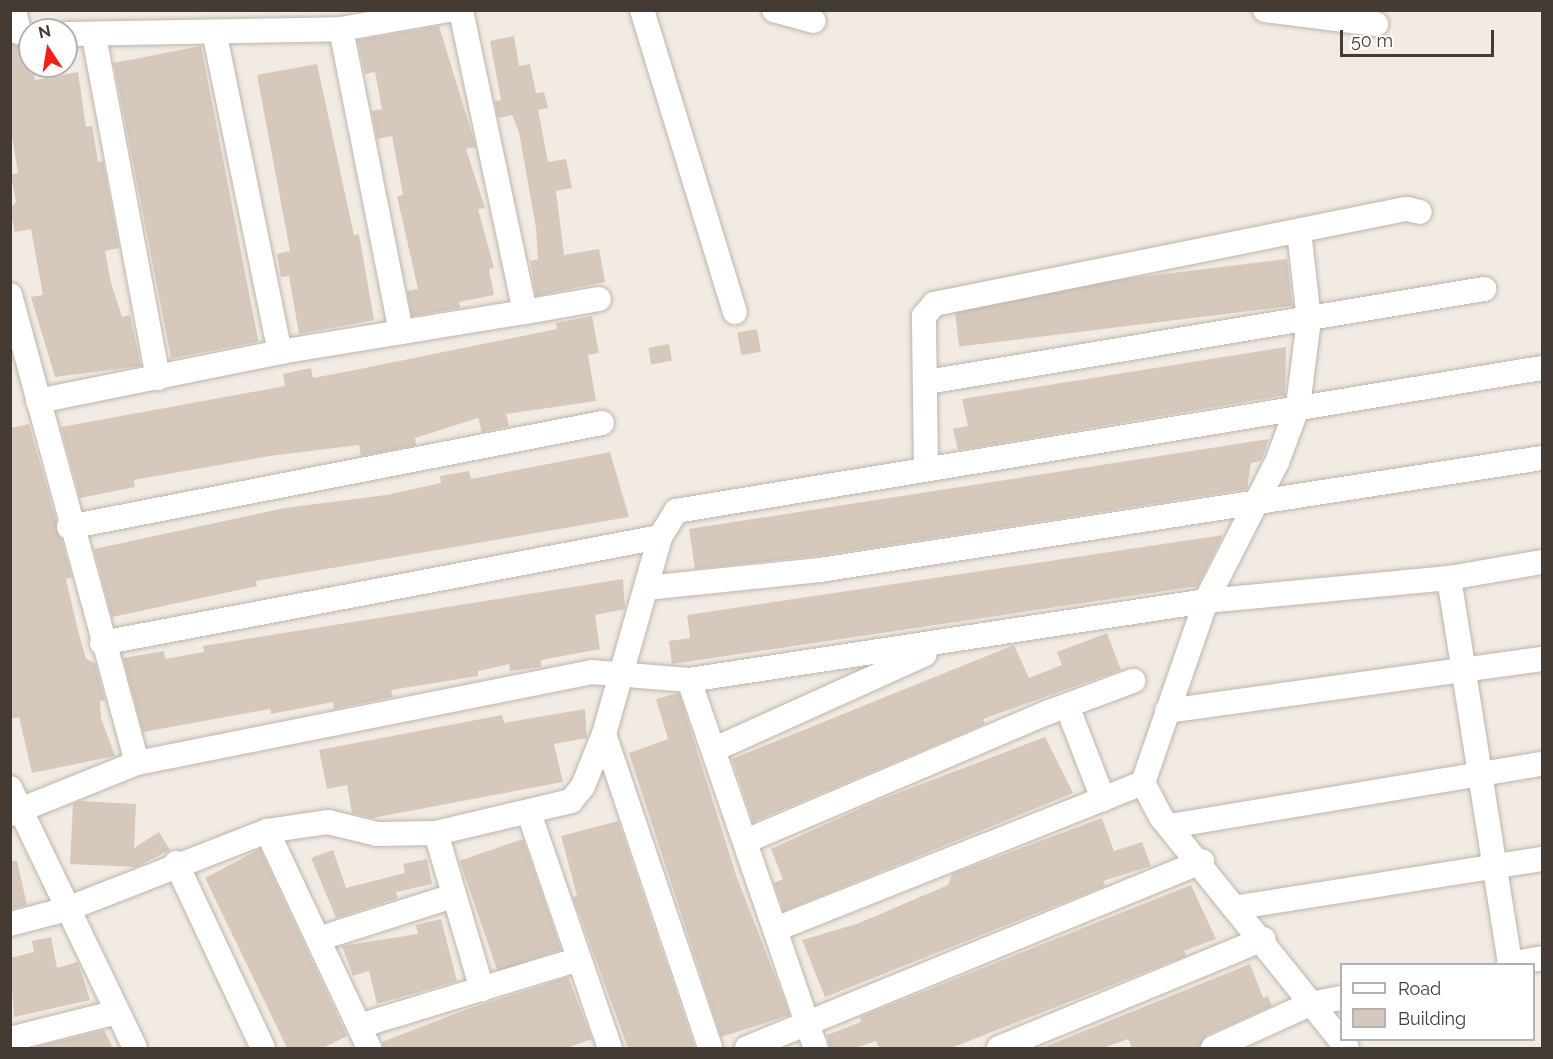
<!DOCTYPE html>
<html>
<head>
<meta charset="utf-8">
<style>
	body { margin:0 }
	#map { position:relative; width:1553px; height:1059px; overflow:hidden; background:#f1ebe3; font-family:Raleway,sans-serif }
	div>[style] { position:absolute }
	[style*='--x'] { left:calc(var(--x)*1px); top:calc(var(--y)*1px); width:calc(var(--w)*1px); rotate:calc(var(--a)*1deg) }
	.building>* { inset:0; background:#d6c9bc; transform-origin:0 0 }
	.roads { filter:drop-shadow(0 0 2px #bfb5a9) drop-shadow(0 0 2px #bfb5a9) }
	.minor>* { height:24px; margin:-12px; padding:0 12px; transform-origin:12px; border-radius:12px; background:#fff }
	span { translate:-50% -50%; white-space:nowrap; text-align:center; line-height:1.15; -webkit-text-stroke:4.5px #fff; paint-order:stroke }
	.frame { position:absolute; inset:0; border:12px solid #433b34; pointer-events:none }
	.legend { position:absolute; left:1340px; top:963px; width:195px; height:78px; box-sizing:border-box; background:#fff; border:2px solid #b4b1ae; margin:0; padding:8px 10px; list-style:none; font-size:18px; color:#433b34 }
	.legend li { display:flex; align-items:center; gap:12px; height:30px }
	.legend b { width:30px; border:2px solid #b4b1ae }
	.north { position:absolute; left:18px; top:18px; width:60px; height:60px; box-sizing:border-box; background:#fff; border:2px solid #b4b1ae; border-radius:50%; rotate:348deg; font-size:16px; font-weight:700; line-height:24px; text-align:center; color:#433b34 }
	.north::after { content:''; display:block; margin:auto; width:21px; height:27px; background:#f61d16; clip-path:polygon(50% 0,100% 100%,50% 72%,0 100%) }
	.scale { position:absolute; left:1340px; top:30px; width:154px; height:27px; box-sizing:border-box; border:3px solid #433b34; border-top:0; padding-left:8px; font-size:18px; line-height:21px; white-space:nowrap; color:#433b34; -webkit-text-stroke:4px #fff; paint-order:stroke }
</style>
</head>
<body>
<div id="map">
	<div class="building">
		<i style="clip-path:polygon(439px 26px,476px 147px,466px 149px,485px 208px,478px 209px,494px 268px,489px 269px,494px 295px,459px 302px,460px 308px,412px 316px,407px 291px,418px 289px,397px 196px,403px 195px,392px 136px,377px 139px,372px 111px,382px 109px,375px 72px,365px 74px,358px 40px)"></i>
		<i style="clip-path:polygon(514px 36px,519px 66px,530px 64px,536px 93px,544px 92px,548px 108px,538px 110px,548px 162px,566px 159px,572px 188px,556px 191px,564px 255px,599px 249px,605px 282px,536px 296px,530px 261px,538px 259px,536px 228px,519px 132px,512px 115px,498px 118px,495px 101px,501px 100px,490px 41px)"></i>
		<i style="clip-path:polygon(10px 43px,28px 43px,35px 80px,78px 72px,86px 127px,92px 126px,98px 162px,103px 161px,119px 248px,105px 251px,111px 283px,122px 317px,130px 315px,141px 366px,55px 377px,31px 297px,43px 295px,31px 229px,15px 232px,10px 210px,16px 202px,11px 175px,18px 173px,10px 124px)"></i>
		<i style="left:201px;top:46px;width:301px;height:89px;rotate:79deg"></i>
		<i style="clip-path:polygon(317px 64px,354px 235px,359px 234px,374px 320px,299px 334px,289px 276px,281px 277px,277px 254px,290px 251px,257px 75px)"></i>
		<i style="left:1287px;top:259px;width:47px;height:336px;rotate:83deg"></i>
		<i style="clip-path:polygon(592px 316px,599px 353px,588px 355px,596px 401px,506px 414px,509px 426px,482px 432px,478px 418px,415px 438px,416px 445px,361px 456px,359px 445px,270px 456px,134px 480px,135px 487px,80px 498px,61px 427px,285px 386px,283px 374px,311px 368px,313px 378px,345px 372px,557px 329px,556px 323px)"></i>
		<i style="left:757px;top:329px;width:23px;height:20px;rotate:80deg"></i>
		<i style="left:669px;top:344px;width:17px;height:21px;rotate:80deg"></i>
		<i style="clip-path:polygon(1286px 347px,1285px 395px,958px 450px,953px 429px,968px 426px,962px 399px)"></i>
		<i style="clip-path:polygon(29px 424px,72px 577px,66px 579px,78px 631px,86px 659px,95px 663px,105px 700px,100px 701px,101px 718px,115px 756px,32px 773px,19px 717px,10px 719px,10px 428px)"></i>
		<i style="clip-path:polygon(1269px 439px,1261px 461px,1251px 463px,1247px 489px,823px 555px,695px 569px,689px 529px)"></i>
		<i style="clip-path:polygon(610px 452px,629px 517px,256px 581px,257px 586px,112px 617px,94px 549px,285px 508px,386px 495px,441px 483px,440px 476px,469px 471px,471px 479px)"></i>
		<i style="clip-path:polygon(1223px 535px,1198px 586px,672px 664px,669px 641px,690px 638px,687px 615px)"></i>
		<i style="clip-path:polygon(623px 579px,625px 609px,595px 615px,600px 649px,541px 660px,541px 667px,510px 671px,509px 664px,478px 671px,478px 676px,391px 690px,393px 697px,334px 709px,333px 702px,271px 714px,270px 709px,143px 732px,123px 658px,164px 651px,165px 659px,204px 652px,203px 646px)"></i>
		<i style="clip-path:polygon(1107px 633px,1121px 670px,983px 719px,985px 724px,753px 822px,732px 759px,1014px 645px,1029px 678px,1062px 665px,1057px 652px)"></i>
		<i style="clip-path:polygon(679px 693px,736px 875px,790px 1015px,721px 1037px,629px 753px,668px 739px,656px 699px)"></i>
		<i style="clip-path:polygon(585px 709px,587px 738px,554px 744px,563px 782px,372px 818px,352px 813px,347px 785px,327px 789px,319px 750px,502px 715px,504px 723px)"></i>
		<i style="clip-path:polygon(1045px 737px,1073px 793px,784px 911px,774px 883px,783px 879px,771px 849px,877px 801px)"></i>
		<i style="clip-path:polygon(80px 801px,136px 804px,134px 848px,159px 832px,170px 850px,136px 867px,70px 864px,73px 804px)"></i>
		<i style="clip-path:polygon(1102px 818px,1114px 851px,1142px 842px,1151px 866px,1103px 881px,1105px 886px,825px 997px,802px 940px,857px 924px,948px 885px,952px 874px)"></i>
		<i style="clip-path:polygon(618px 821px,695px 1048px,628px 1048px,573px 897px,577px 896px,561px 836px)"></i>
		<i style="left:523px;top:839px;width:117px;height:67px;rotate:71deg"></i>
		<i style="clip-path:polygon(260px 849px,347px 1036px,323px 1048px,287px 1048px,205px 878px)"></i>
		<i style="clip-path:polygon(333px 850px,346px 888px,405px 873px,403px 864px,427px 859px,432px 884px,396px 892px,398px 898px,336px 918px,311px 858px)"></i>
		<i style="clip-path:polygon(10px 861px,17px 861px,27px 905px,10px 909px)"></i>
		<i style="clip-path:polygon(1191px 885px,1216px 939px,1184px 951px,1186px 956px,951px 1048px,879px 1048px,876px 1041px,856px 1048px,830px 1048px,827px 1035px,861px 1022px,860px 1017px)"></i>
		<i style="clip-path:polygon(441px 919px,457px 981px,377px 1004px,369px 971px,353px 976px,342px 946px,418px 934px,416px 925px)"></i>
		<i style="clip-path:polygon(51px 937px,57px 968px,78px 962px,90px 1000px,14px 1017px,10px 958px,34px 952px,32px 941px)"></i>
		<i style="clip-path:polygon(1250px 964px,1263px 998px,1268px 996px,1272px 1006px,1207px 1035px,1199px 1048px,1132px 1048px,1128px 1039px,1103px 1048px,1042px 1048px)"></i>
		<i style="clip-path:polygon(568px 977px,592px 1039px,567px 1048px,383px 1048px,382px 1042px,465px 1010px)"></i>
		<i style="clip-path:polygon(104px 1030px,113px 1048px,31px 1048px)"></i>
	</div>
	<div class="roads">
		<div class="minor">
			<i style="--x:14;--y:10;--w:23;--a:77"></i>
			<i style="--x:642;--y:10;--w:316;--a:72.9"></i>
			<i style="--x:774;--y:10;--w:41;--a:15.4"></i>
			<i style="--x:1265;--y:10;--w:112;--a:7.2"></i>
			<i style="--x:341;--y:29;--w:309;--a:78.8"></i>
			<i style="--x:66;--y:34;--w:275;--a:-1"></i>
			<i style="--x:341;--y:29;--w:109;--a:-10.1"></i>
			<i style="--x:94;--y:36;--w:348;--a:79.4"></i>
			<i style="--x:215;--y:36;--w:323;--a:78.4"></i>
			<i style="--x:1299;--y:231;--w:90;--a:83.6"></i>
			<i style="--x:1309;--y:320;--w:87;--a:97.3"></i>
			<i style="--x:1298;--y:406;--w:60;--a:110.6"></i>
			<i style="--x:1277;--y:462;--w:156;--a:117.1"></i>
			<i style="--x:1206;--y:601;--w:193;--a:109.1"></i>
			<i style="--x:1143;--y:783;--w:40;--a:62"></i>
			<i style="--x:1162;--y:818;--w:295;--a:51.2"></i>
			<i style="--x:10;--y:295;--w:485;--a:74.8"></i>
			<i style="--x:525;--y:312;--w:75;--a:-10"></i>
			<i style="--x:927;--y:382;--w:565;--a:-9.48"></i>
			<i style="--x:38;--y:401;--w:247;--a:-11.4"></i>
			<i style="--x:280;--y:352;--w:248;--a:-9.3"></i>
			<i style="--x:525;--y:312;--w:309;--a:-102"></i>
			<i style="--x:926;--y:468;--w:152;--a:-90.8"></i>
			<i style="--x:924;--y:316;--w:16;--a:-50"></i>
			<i style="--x:934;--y:304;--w:482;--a:-11.4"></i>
			<i style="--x:1407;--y:209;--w:13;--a:13"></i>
			<i style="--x:69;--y:527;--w:543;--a:-11.04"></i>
			<i style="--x:1449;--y:578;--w:391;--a:81"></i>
			<i style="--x:646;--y:588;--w:175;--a:-5.9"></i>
			<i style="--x:820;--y:570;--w:731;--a:-8.82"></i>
			<i style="--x:102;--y:643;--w:568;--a:-10.76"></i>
			<i style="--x:689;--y:680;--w:389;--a:71"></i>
			<i style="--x:1067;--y:706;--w:100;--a:68.8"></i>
			<i style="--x:1167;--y:711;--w:379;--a:-7.9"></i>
			<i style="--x:604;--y:734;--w:331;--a:71.3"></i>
			<i style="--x:715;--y:749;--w:230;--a:-24.3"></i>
			<i style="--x:10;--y:788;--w:288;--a:64.3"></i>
			<i style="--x:529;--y:813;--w:249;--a:71"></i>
			<i style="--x:10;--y:814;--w:137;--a:-21.9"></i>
			<i style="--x:137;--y:763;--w:463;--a:-11.3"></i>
			<i style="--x:591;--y:672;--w:98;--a:4.7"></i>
			<i style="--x:689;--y:680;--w:523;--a:-8.69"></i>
			<i style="--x:1206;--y:601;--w:244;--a:-5.4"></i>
			<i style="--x:1449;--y:578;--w:94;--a:-9.8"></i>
			<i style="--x:1170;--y:826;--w:377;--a:-9.5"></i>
			<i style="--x:267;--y:831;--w:240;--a:64.8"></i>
			<i style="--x:436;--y:833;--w:163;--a:73.6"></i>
			<i style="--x:746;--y:841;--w:329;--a:-23.1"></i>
			<i style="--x:1049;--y:712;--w:90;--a:-20.3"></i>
			<i style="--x:176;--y:863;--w:204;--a:64.8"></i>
			<i style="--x:1239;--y:907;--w:307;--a:-9"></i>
			<i style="--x:10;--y:924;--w:59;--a:-14.7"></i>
			<i style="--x:67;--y:909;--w:215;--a:-21.3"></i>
			<i style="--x:267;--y:831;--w:62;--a:-8.4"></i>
			<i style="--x:328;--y:822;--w:50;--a:13.8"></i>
			<i style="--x:377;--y:834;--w:59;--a:-1"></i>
			<i style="--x:436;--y:833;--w:139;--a:-13.3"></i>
			<i style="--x:571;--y:801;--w:19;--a:-51"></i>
			<i style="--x:583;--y:786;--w:56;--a:-68"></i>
			<i style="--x:604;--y:734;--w:205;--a:-74.1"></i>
			<i style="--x:660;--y:537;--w:31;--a:-58"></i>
			<i style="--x:676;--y:511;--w:878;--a:-9.38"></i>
			<i style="--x:776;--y:929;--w:395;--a:-21.7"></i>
			<i style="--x:318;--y:939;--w:142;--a:-17.7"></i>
			<i style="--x:1509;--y:964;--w:34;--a:-10"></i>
			<i style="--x:359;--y:1026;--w:230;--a:-16.9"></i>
			<i style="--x:10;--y:1039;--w:110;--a:-14.2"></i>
			<i style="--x:747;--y:1048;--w:492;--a:-22.3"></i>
			<i style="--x:999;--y:1048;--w:286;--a:-22.4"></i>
			<i style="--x:1213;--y:1048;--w:107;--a:-24.4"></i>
			<i style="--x:1310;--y:1004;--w:33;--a:-11"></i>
		</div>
	</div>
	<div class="frame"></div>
	<ul class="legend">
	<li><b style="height:8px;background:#fff"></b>Road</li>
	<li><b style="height:16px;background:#d6c9bc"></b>Building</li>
	</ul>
	<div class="north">N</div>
	<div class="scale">50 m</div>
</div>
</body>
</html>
